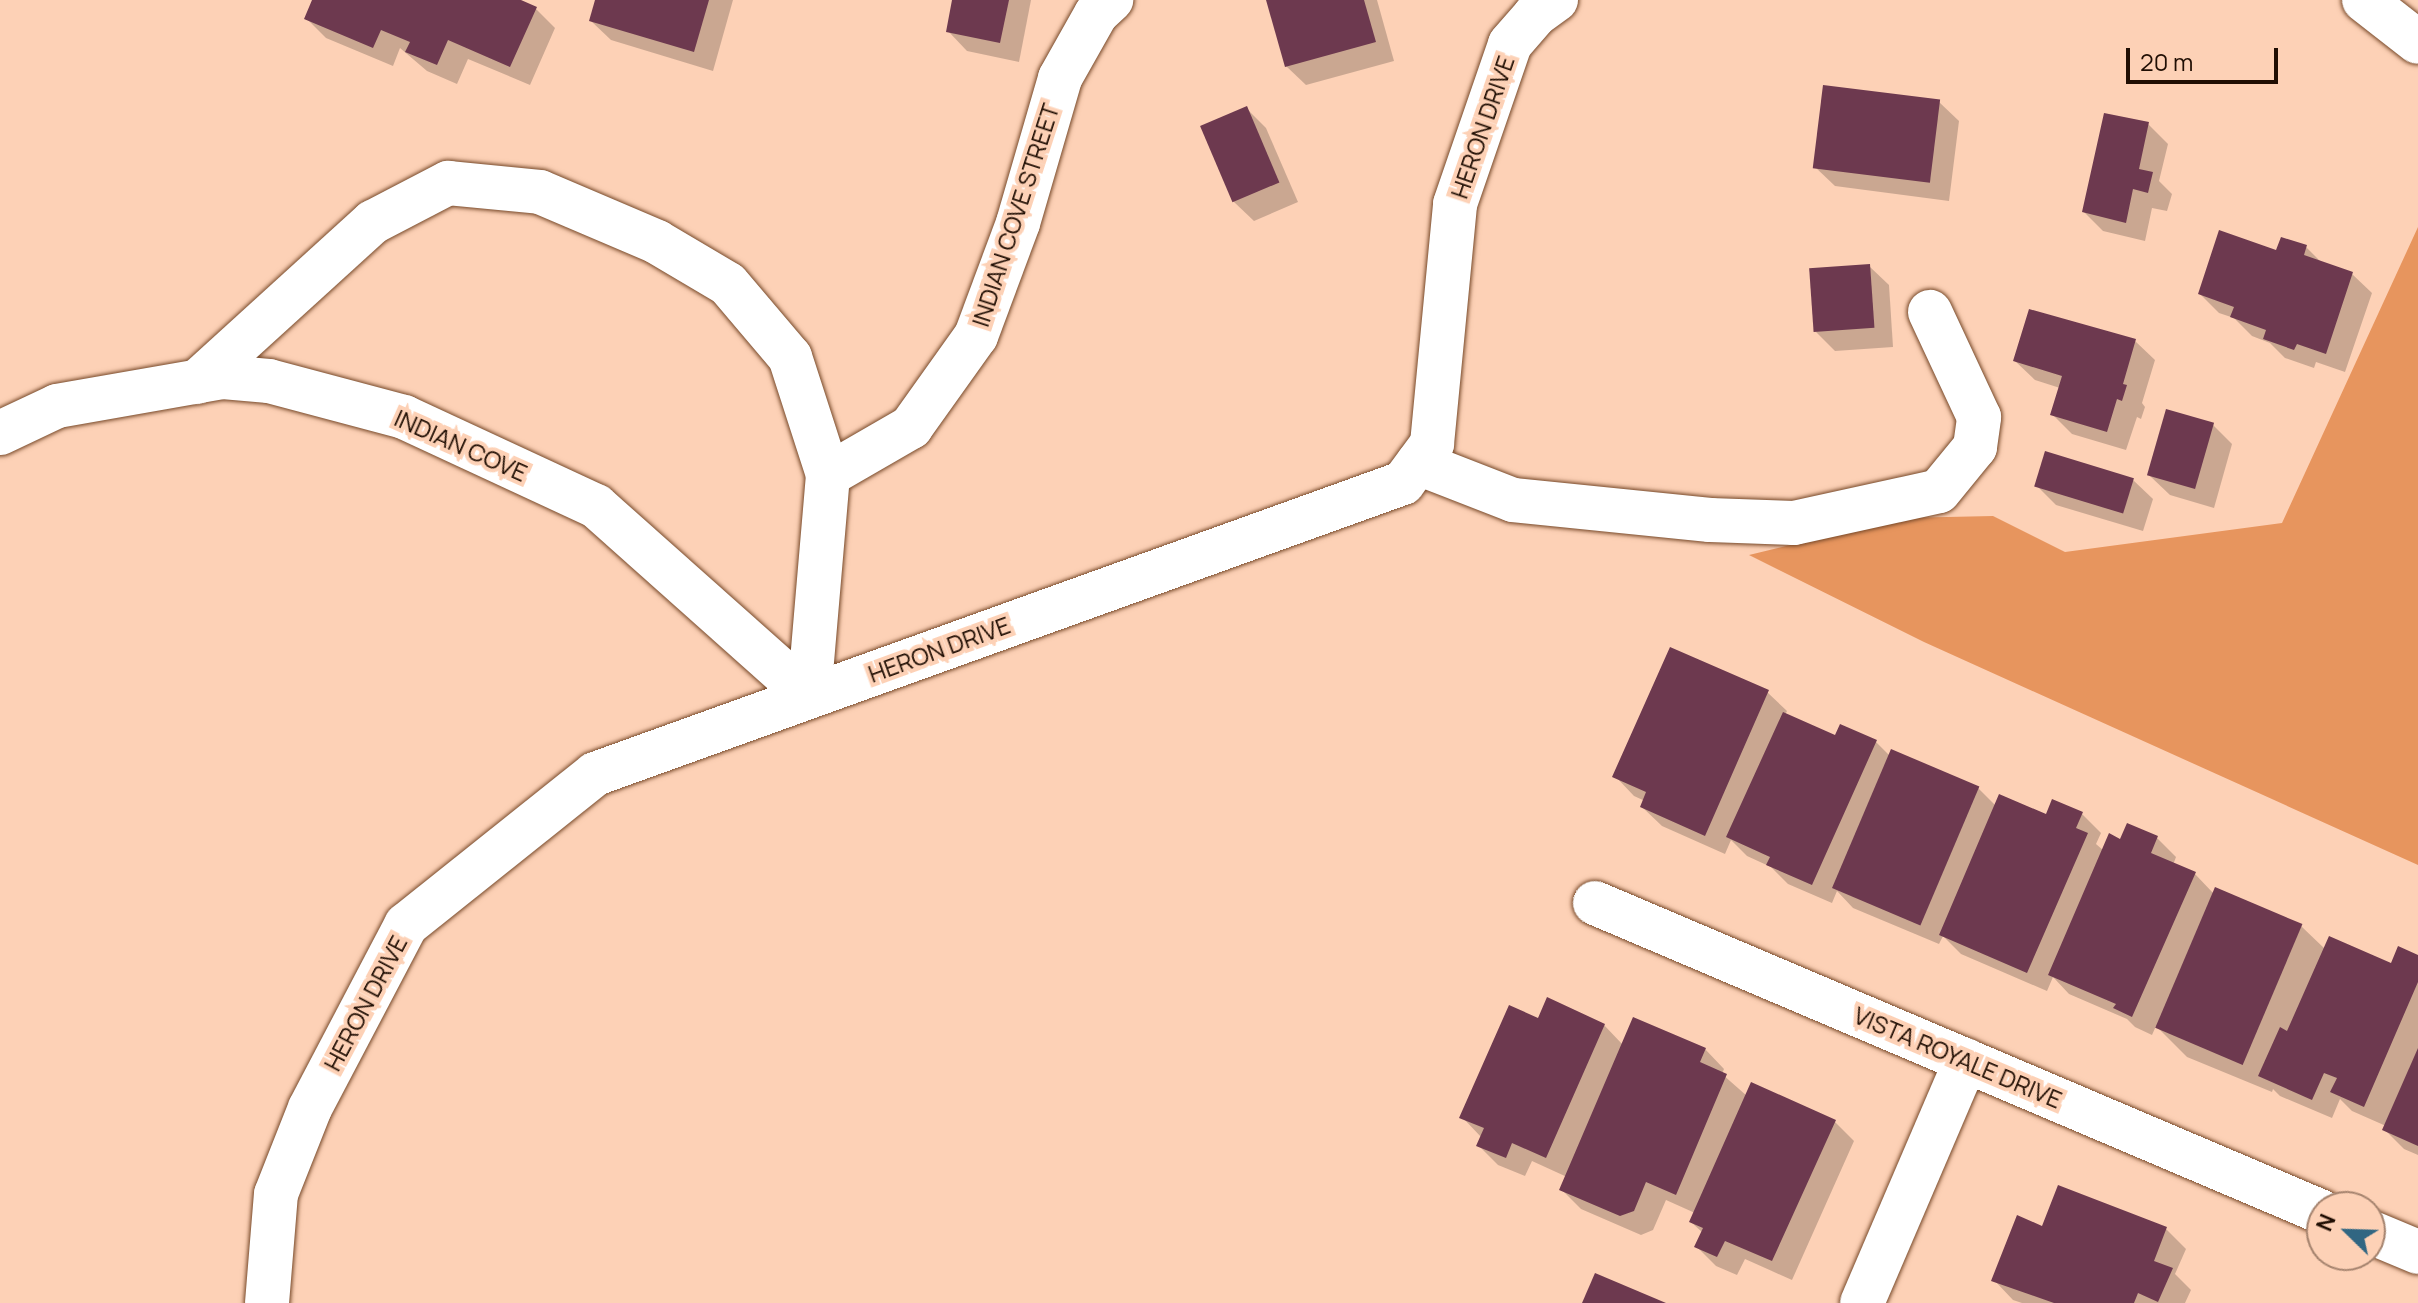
<!DOCTYPE html>
<html>
<head>
<meta charset="utf-8">
<style>
	body { margin:0 }
	#map { position:relative; width:2418px; height:1303px; overflow:hidden; background:#fdd1b6; font-family:Manrope,sans-serif }
	div>[style] { position:absolute }
	[style*='--x'] { left:calc(var(--x)*1px); top:calc(var(--y)*1px); width:calc(var(--w)*1px); rotate:calc(var(--a)*1deg) }
	.green>* { inset:0; background:#e7955e }
	.shadow>* { inset:0; background:#0003 }
	.building>* { inset:0; background:#6d394f; transform-origin:0 0 }
	.roads { filter:drop-shadow(0 0 2px #774929) drop-shadow(0 0 2px #774929) }
	.minor>* { height:44px; margin:-22px; padding:0 22px; transform-origin:22px; border-radius:22px; background:#fff }
	span { translate:-50% -50%; white-space:nowrap; text-align:center; line-height:1.15; -webkit-text-stroke:8px #fdd1b6; paint-order:stroke }
	.street-label { font-size:24px; color:#200e03 }
	.north { position:absolute; left:2306px; top:1191px; width:80px; height:80px; box-sizing:border-box; background:#fdd1b6; border:2px solid #a5836e; border-radius:50%; rotate:293deg; font-size:22px; font-weight:700; line-height:32px; text-align:center; color:#200e03 }
	.north::after { content:''; display:block; margin:auto; width:28px; height:36px; background:#316682; clip-path:polygon(50% 0,100% 100%,50% 72%,0 100%) }
	.scale { position:absolute; left:2126px; top:48px; width:152px; height:36px; box-sizing:border-box; border:4px solid #200e03; border-top:0; padding-left:10px; font-size:24px; line-height:28px; white-space:nowrap; color:#200e03; -webkit-text-stroke:6px #fdd1b6; paint-order:stroke }
</style>
</head>
<body>
<div id="map">
	<div class="green">
		<i style="clip-path:polygon(2418px 227px,2418px 865px,1924px 642px,1749px 555px,1901px 518px,1993px 516px,2065px 552px,2282px 523px)"></i>
	</div>
	<div class="shadow">
		<i style="clip-path:polygon(314px 0,516px 0,535px 8px,555px 28px,530px 85px,468px 59px,457px 84px,427px 71px,400px 48px,393px 66px,326px 38px,306px 18px)"></i>
		<i style="clip-path:polygon(597px 0,733px 0,713px 71px,611px 40px,591px 21px)"></i>
		<i style="clip-path:polygon(954px 0,1031px 0,1019px 62px,967px 51px,948px 31px)"></i>
		<i style="clip-path:polygon(1268px 0,1377px 0,1394px 61px,1306px 85px,1286px 66px)"></i>
		<i style="clip-path:polygon(1939px 102px,1959px 121px,1949px 201px,1835px 186px,1815px 167px)"></i>
		<i style="clip-path:polygon(1246px 108px,1266px 128px,1298px 202px,1254px 221px,1234px 202px)"></i>
		<i style="clip-path:polygon(2148px 124px,2168px 144px,2159px 181px,2172px 194px,2167px 211px,2152px 208px,2145px 241px,2103px 231px,2084px 212px)"></i>
		<i style="clip-path:polygon(2306px 247px,2322px 263px,2352px 274px,2372px 293px,2345px 372px,2316px 362px,2314px 368px,2285px 358px,2270px 343px,2252px 336px,2234px 318px,2219px 313px,2200px 294px,2277px 253px)"></i>
		<i style="clip-path:polygon(1869px 266px,1889px 285px,1893px 347px,1835px 351px,1816px 332px)"></i>
		<i style="clip-path:polygon(2135px 341px,2155px 360px,2142px 403px,2145px 407px,2141px 419px,2137px 417px,2126px 450px,2072px 434px,2052px 414px,2060px 388px,2035px 380px,2015px 361px)"></i>
		<i style="clip-path:polygon(2213px 425px,2232px 444px,2214px 508px,2170px 495px,2150px 476px)"></i>
		<i style="clip-path:polygon(2133px 480px,2153px 499px,2143px 531px,2056px 505px,2037px 486px)"></i>
		<i style="clip-path:polygon(1767px 692px,1787px 711px,1785px 715px,1836px 738px,1876px 742px,1891px 757px,1978px 788px,1996px 806px,2047px 817px,2082px 814px,2101px 833px,2096px 844px,2104px 851px,2121px 841px,2157px 838px,2176px 857px,2173px 865px,2195px 874px,2214px 894px,2301px 926px,2325px 949px,2392px 966px,2418px 957px,2418px 1155px,2404px 1149px,2385px 1130px,2386px 1126px,2352px 1111px,2340px 1099px,2332px 1118px,2280px 1096px,2273px 1089px,2272px 1092px,2187px 1057px,2156px 1026px,2152px 1035px,2135px 1027px,2127px 1019px,2069px 994px,2053px 977px,2047px 991px,1961px 954px,1943px 936px,1939px 944px,1853px 908px,1837px 891px,1832px 903px,1788px 884px,1771px 867px,1747px 856px,1731px 840px,1725px 854px,1662px 826px,1642px 807px,1645px 801px,1634px 796px,1615px 776px)"></i>
		<i style="clip-path:polygon(1539px 1020px,1604px 1025px,1623px 1045px,1705px 1049px,1724px 1069px,1722px 1074px,1747px 1096px,1835px 1122px,1854px 1141px,1792px 1280px,1745px 1259px,1737px 1275px,1716px 1266px,1696px 1246px,1703px 1233px,1691px 1222px,1695px 1213px,1666px 1200px,1653px 1230px,1641px 1235px,1581px 1209px,1562px 1190px,1567px 1177px,1532px 1161px,1525px 1176px,1498px 1165px,1478px 1145px,1482px 1138px,1462px 1117px)"></i>
		<i style="clip-path:polygon(2166px 1229px,2186px 1249px,2175px 1274px,2191px 1290px,2185px 1303px,2022px 1303px,2013px 1300px,1994px 1280px)"></i>
	</div>
	<div class="building">
		<i style="clip-path:polygon(312px 0,521px 0,537px 7px,510px 67px,448px 40px,437px 65px,405px 52px,410px 42px,381px 30px,373px 48px,304px 19px)"></i>
		<i style="clip-path:polygon(595px 0,709px 0,694px 52px,589px 21px)"></i>
		<i style="clip-path:polygon(952px 0,1009px 0,1000px 43px,946px 32px)"></i>
		<i style="clip-path:polygon(1266px 0,1364px 0,1376px 42px,1285px 67px)"></i>
		<i style="left:1823px;top:85px;width:118px;height:84px;rotate:7deg"></i>
		<i style="left:1247px;top:106px;width:83px;height:51px;rotate:67deg"></i>
		<i style="clip-path:polygon(2104px 113px,2149px 122px,2139px 169px,2153px 172px,2148px 193px,2133px 189px,2126px 223px,2082px 212px)"></i>
		<i style="clip-path:polygon(2219px 230px,2276px 250px,2281px 237px,2307px 245px,2304px 255px,2353px 272px,2326px 354px,2297px 344px,2294px 350px,2263px 339px,2266px 330px,2230px 317px,2234px 307px,2198px 294px)"></i>
		<i style="left:1870px;top:264px;width:64px;height:61px;rotate:86deg"></i>
		<i style="clip-path:polygon(2029px 309px,2136px 339px,2123px 384px,2127px 385px,2122px 401px,2117px 399px,2107px 432px,2050px 415px,2062px 376px,2013px 361px)"></i>
		<i style="left:2166px;top:409px;width:50px;height:69px;rotate:16deg"></i>
		<i style="left:2045px;top:451px;width:93px;height:37px;rotate:17deg"></i>
		<i style="clip-path:polygon(1670px 647px,1769px 690px,1705px 836px,1640px 807px,1646px 792px,1612px 777px)"></i>
		<i style="clip-path:polygon(1783px 712px,1835px 735px,1840px 724px,1877px 740px,1812px 885px,1766px 865px,1770px 857px,1726px 837px)"></i>
		<i style="left:1891px;top:749px;width:96px;height:151px;rotate:23deg"></i>
		<i style="clip-path:polygon(1999px 794px,2046px 814px,2052px 799px,2083px 812px,2076px 828px,2088px 833px,2027px 973px,1939px 935px)"></i>
		<i style="clip-path:polygon(2127px 823px,2158px 836px,2151px 853px,2196px 872px,2132px 1017px,2113px 1008px,2116px 1004px,2048px 975px,2109px 833px,2120px 839px)"></i>
		<i style="left:2215px;top:887px;width:95px;height:153px;rotate:23deg"></i>
		<i style="clip-path:polygon(2329px 936px,2391px 963px,2398px 946px,2418px 955px,2418px 982px,2364px 1107px,2330px 1092px,2337px 1078px,2324px 1073px,2312px 1100px,2258px 1076px,2280px 1027px,2287px 1031px)"></i>
		<i style="clip-path:polygon(1547px 997px,1605px 1024px,1546px 1158px,1512px 1143px,1506px 1158px,1476px 1146px,1484px 1128px,1459px 1118px,1509px 1005px,1538px 1018px)"></i>
		<i style="clip-path:polygon(1633px 1017px,1706px 1048px,1700px 1062px,1727px 1074px,1676px 1195px,1646px 1182px,1634px 1211px,1620px 1216px,1559px 1190px)"></i>
		<i style="clip-path:polygon(2418px 1048px,2418px 1146px,2382px 1130px)"></i>
		<i style="clip-path:polygon(1751px 1082px,1836px 1120px,1772px 1261px,1725px 1241px,1717px 1257px,1694px 1247px,1703px 1228px,1689px 1222px)"></i>
		<i style="clip-path:polygon(2058px 1185px,2167px 1227px,2154px 1261px,2173px 1268px,2158px 1302px,2138px 1293px,2134px 1303px,2054px 1303px,1991px 1281px,2017px 1215px,2042px 1226px)"></i>
		<i style="clip-path:polygon(1595px 1273px,1666px 1303px,1582px 1303px)"></i>
	</div>
	<div class="roads">
		<div class="minor">
			<i style="--x:2364;--y:0;--w:68;--a:37.9"></i>
			<i style="--x:197;--y:382;--w:238;--a:-42.3"></i>
			<i style="--x:373;--y:222;--w:85;--a:-27.5"></i>
			<i style="--x:448;--y:183;--w:92;--a:5.6"></i>
			<i style="--x:540;--y:192;--w:127;--a:23.1"></i>
			<i style="--x:657;--y:242;--w:82;--a:30.6"></i>
			<i style="--x:728;--y:284;--w:96;--a:49.7"></i>
			<i style="--x:790;--y:357;--w:124;--a:72.1"></i>
			<i style="--x:828;--y:475;--w:222;--a:94.9"></i>
			<i style="--x:0;--y:433;--w:63;--a:-25.3"></i>
			<i style="--x:57;--y:406;--w:169;--a:-9.9"></i>
			<i style="--x:223;--y:377;--w:46;--a:5"></i>
			<i style="--x:269;--y:381;--w:140;--a:14.9"></i>
			<i style="--x:404;--y:417;--w:212;--a:24.9"></i>
			<i style="--x:596;--y:506;--w:285;--a:41.7"></i>
			<i style="--x:1418;--y:463;--w:102;--a:21.3"></i>
			<i style="--x:1513;--y:500;--w:198;--a:5.8"></i>
			<i style="--x:1710;--y:520;--w:84;--a:2"></i>
			<i style="--x:1794;--y:523;--w:148;--a:-12.4"></i>
			<i style="--x:1939;--y:491;--w:57;--a:-50.7"></i>
			<i style="--x:1975;--y:447;--w:30;--a:-82"></i>
			<i style="--x:1979;--y:417;--w:116;--a:-115"></i>
			<i style="--x:828;--y:475;--w:96;--a:-30"></i>
			<i style="--x:911;--y:427;--w:112;--a:-54.5"></i>
			<i style="--x:976;--y:336;--w:121;--a:-69.6"></i>
			<i style="--x:1018;--y:223;--w:151;--a:-73.8"></i>
			<i style="--x:1060;--y:78;--w:73;--a:-60.6"></i>
			<i style="--x:1096;--y:14;--w:21;--a:-43"></i>
			<i style="--x:1595;--y:903;--w:790;--a:23.03"></i>
			<i style="--x:2370;--y:1232;--w:52;--a:22.6"></i>
			<i style="--x:267;--y:1303;--w:109;--a:-85.3"></i>
			<i style="--x:276;--y:1194;--w:92;--a:-68.4"></i>
			<i style="--x:310;--y:1108;--w:207;--a:-62.3"></i>
			<i style="--x:406;--y:925;--w:242;--a:-38.6"></i>
			<i style="--x:595;--y:774;--w:859;--a:-19.81"></i>
			<i style="--x:1403;--y:483;--w:49;--a:-53.4"></i>
			<i style="--x:1432;--y:444;--w:241;--a:-84.5"></i>
			<i style="--x:1455;--y:204;--w:169;--a:-71"></i>
			<i style="--x:1510;--y:44;--w:38;--a:-49"></i>
			<i style="--x:1535;--y:15;--w:26;--a:-36"></i>
			<i style="--x:1862;--y:1303;--w:264;--a:-66.8"></i>
		</div>
	</div>
	<div class="street-label">
		<span style="left:1482px;top:127px;rotate:-71deg">HERON DRIVE</span>
		<span style="left:1015px;top:215px;rotate:-72deg">INDIAN COVE STREET</span>
		<span style="left:461px;top:445px;rotate:24deg">INDIAN COVE</span>
		<span style="left:939px;top:649px;rotate:-20deg">HERON DRIVE</span>
		<span style="left:365px;top:1003px;rotate:-62deg">HERON DRIVE</span>
		<span style="left:1958px;top:1057px;rotate:23deg">VISTA ROYALE DRIVE</span>
	</div>
	<div class="north">N</div>
	<div class="scale">20 m</div>
</div>
</body>
</html>
